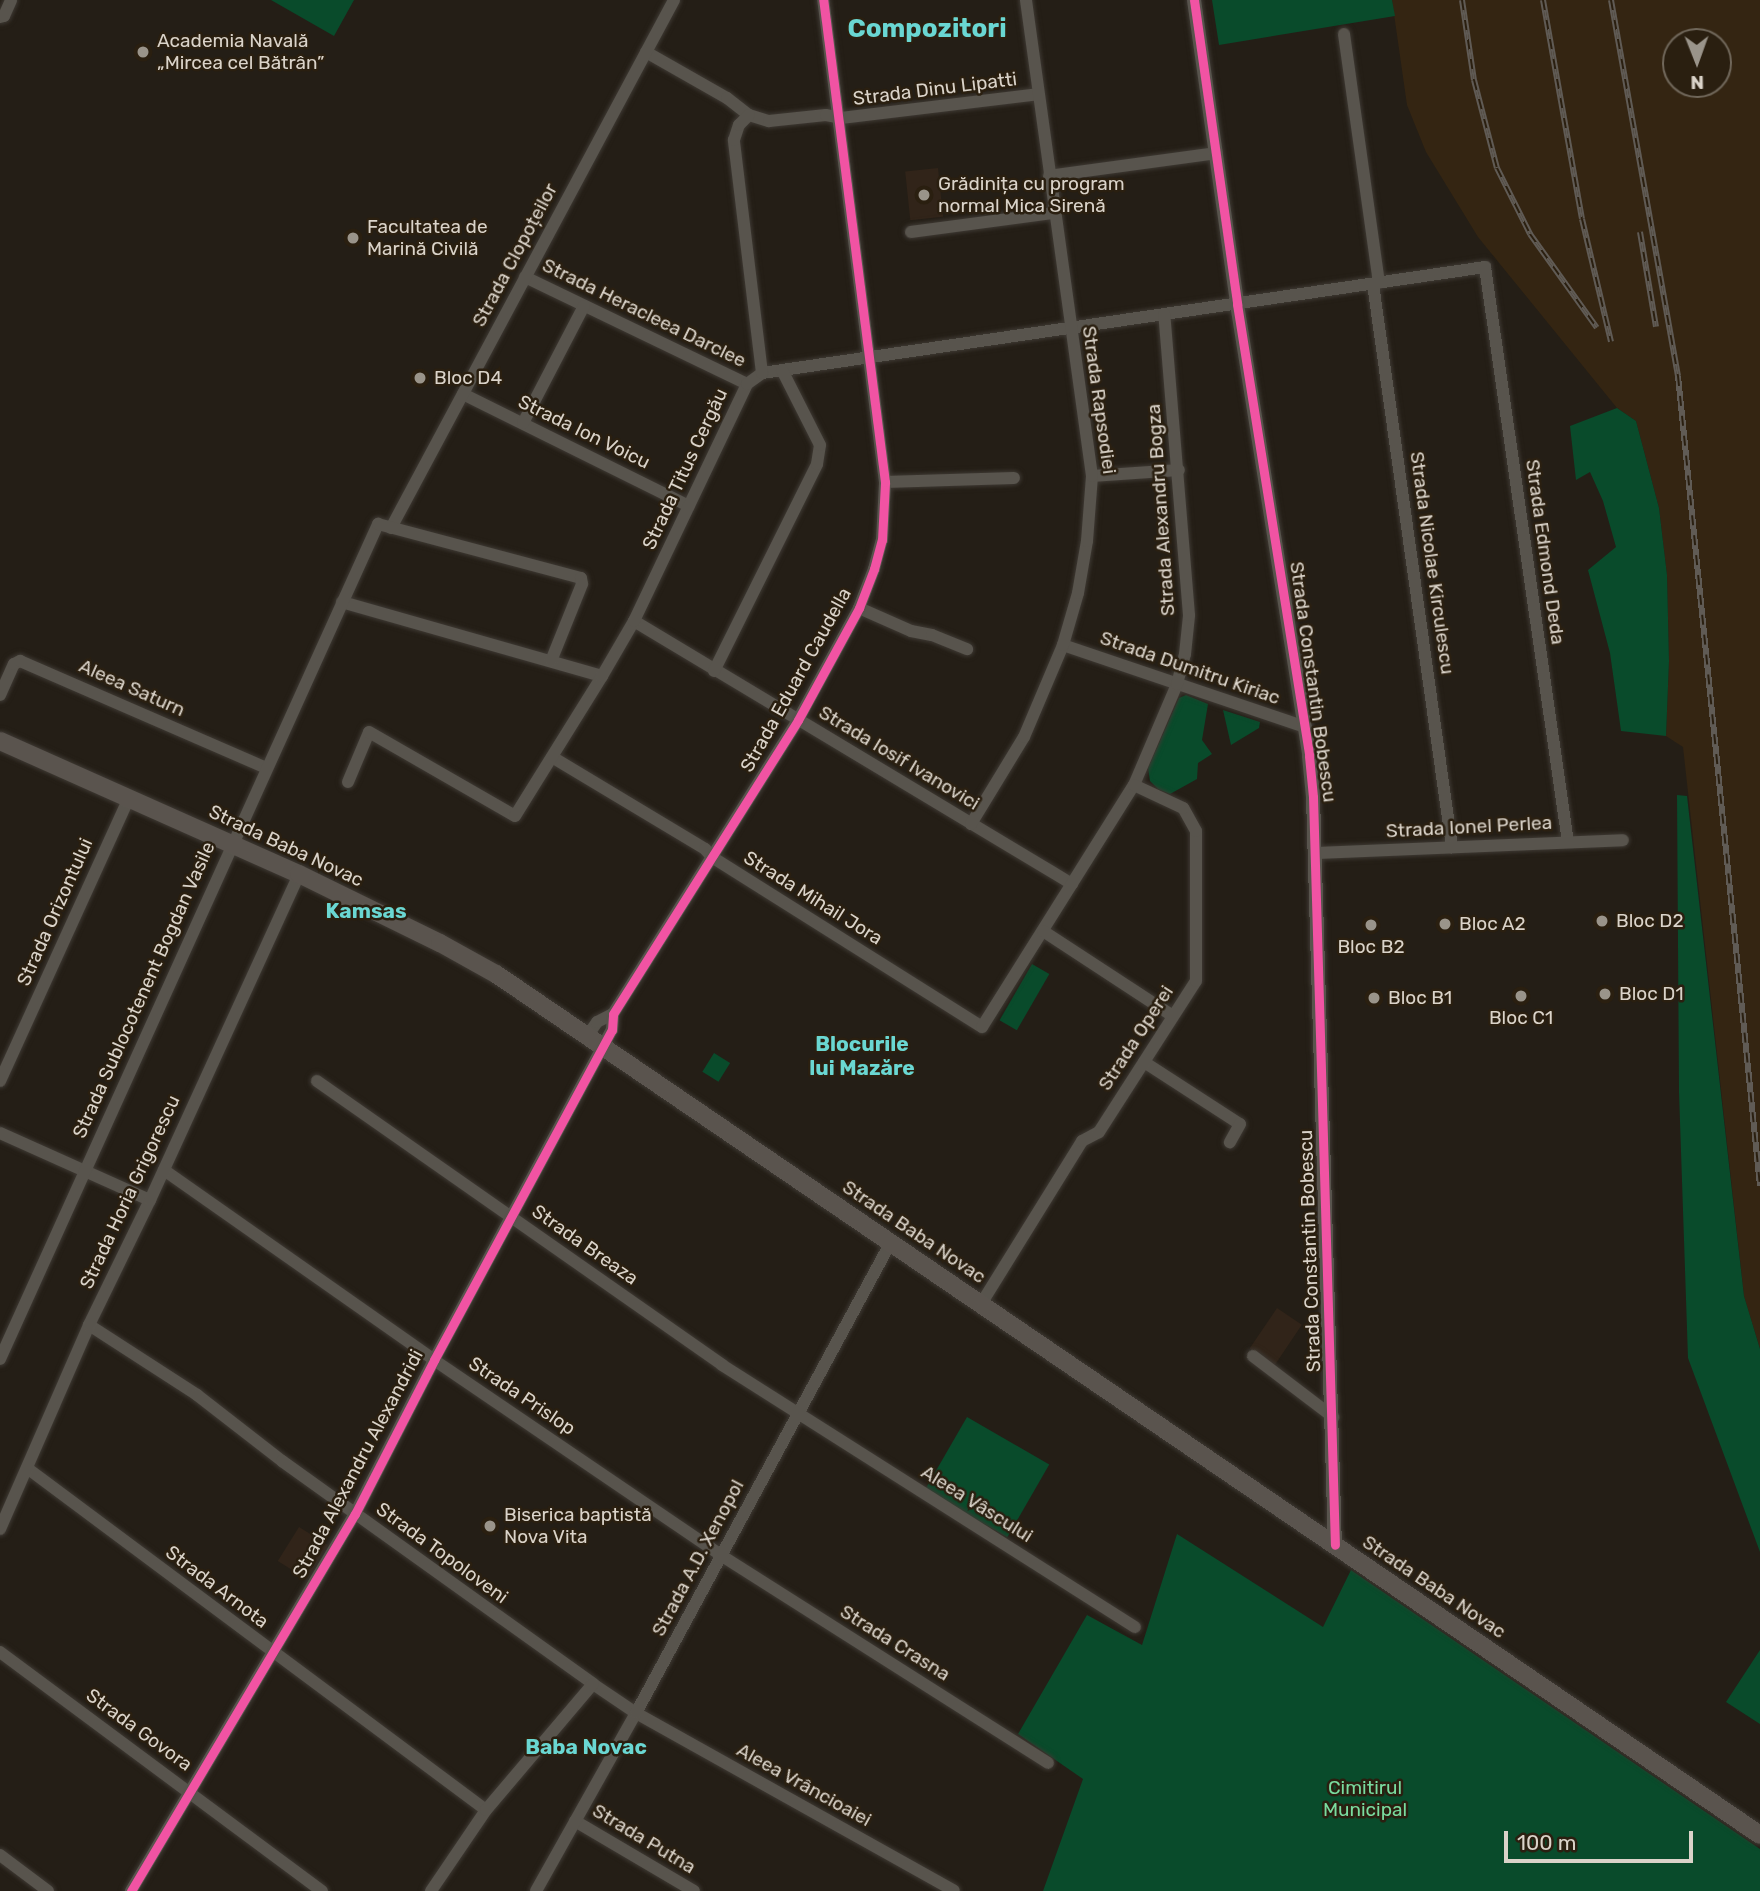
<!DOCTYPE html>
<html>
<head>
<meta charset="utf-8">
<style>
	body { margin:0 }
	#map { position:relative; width:1760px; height:1891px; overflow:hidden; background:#241e16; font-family:Rubik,sans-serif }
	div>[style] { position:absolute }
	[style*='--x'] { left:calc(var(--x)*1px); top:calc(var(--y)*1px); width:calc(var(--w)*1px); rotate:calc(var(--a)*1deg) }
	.built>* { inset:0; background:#342512 }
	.education>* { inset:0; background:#312419; transform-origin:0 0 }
	.green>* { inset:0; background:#094b2b; transform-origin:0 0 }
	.roads { filter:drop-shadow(0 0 2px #3e3933) drop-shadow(0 0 2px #3e3933) }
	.minor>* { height:12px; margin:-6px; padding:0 6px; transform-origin:6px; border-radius:6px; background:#58544d }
	.tertiary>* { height:14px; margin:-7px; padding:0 7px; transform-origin:7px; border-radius:7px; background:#58544d }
	.secondary>* { height:18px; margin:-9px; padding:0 9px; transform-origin:9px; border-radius:9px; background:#5a544e }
	.rail>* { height:6px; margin-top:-3px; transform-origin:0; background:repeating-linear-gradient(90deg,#2a1f10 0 10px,#605b55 0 20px); box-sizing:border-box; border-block:2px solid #605b55 }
	.cycleway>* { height:9px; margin:-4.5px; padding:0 4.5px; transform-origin:4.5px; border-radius:4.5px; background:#f153a3 }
	.dots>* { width:19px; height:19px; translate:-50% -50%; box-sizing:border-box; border:4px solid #2a1f10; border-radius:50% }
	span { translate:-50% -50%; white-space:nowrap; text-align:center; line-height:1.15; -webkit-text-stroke:5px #2a1f10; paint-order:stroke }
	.poi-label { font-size:19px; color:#dad3c9 }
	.left { translate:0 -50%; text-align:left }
	.street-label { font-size:19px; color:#dad3c9 }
	.park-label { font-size:19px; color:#79dc9f }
	.neighbourhood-label { font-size:21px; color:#6ad7d2; font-weight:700 }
	.district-label { font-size:26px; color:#6ad7d2; font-weight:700 }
	.north { position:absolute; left:1662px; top:28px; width:70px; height:70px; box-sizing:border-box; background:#2a1f10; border:2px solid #70675a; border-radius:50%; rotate:179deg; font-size:19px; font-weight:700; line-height:28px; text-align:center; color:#dad3c9 }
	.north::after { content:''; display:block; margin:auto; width:24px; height:32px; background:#9a948a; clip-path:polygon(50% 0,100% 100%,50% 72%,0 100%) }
	.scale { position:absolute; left:1504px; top:1831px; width:189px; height:32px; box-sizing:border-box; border:4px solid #dad3c9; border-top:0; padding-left:9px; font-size:21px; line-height:24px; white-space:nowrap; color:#dad3c9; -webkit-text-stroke:5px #2a1f10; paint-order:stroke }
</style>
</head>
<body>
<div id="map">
	<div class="built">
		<i style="clip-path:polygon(evenodd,1392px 0,1760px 0,1760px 1349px,1744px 1296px,1683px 747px,1666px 736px,1669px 661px,1667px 575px,1659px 508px,1636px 421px,1617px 408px,1478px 237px,1426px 152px,1407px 105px,1392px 0,1676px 42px,1718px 42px,1718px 84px,1676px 84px,1676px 42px)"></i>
	</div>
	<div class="education">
		<i style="left:938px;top:168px;width:49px;height:33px;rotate:84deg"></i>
		<i style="left:1277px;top:1308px;width:30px;height:49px;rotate:34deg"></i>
		<i style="left:299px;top:1527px;width:34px;height:40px;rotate:32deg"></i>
	</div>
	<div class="green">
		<i style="clip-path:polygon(271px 0,354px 0,334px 36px)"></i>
		<i style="clip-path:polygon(1212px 0,1392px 0,1395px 16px,1219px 45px)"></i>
		<i style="clip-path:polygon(1617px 408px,1636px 421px,1659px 508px,1667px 575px,1669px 661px,1666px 736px,1621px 731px,1610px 653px,1588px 570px,1616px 547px,1603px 501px,1590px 472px,1576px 480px,1570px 426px)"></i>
		<i style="clip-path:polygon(1186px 695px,1208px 704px,1202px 740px,1212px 754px,1198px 763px,1197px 779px,1170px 794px,1158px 789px,1150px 781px,1148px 768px,1179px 698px)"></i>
		<i style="clip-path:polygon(1223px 710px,1260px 722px,1259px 728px,1231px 745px)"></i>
		<i style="clip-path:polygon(1677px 795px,1687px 796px,1744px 1296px,1760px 1349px,1760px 1552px,1688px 1358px,1679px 1092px)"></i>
		<i style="left:1032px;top:964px;width:20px;height:65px;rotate:30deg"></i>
		<i style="left:714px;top:1053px;width:19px;height:22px;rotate:32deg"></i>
		<i style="left:967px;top:1417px;width:95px;height:84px;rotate:30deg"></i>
		<i style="clip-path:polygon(1177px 1534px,1323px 1627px,1351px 1570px,1760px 1849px,1760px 1891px,1043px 1891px,1083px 1779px,1018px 1734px,1087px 1615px,1142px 1645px)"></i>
		<i style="clip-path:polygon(1760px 1650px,1760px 1724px,1726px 1702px)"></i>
	</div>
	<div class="roads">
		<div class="minor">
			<i style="--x:0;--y:17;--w:4;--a:-14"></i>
			<i style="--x:4;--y:16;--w:17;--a:-66"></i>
			<i style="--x:1344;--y:34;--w:251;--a:82"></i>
			<i style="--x:646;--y:52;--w:93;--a:29.6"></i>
			<i style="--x:727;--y:98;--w:28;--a:38"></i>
			<i style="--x:749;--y:115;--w:21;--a:17"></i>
			<i style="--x:769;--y:121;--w:57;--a:-6"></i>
			<i style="--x:826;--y:115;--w:15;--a:11"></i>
			<i style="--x:841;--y:118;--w:198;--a:-6.9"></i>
			<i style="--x:1049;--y:176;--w:169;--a:-7.8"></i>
			<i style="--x:911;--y:232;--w:144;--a:-7.6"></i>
			<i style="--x:525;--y:277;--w:246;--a:25.7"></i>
			<i style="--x:1373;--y:284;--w:569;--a:82.01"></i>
			<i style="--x:762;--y:373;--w:731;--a:-8.34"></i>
			<i style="--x:1485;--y:267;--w:581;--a:81.79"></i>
			<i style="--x:463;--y:394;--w:252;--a:26.4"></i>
			<i style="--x:523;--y:423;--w:132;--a:-62.5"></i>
			<i style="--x:1092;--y:476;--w:87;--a:-3.9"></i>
			<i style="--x:885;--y:482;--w:129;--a:-1.8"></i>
			<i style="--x:391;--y:528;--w:599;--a:-61.81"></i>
			<i style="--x:342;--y:602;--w:270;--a:15.9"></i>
			<i style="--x:859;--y:608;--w:57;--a:23.9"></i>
			<i style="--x:911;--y:631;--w:21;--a:11"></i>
			<i style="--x:932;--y:635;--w:38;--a:22"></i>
			<i style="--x:634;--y:621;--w:511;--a:30.98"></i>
			<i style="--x:1063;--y:645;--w:256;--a:18.7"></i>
			<i style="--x:714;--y:671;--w:231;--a:-63.5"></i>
			<i style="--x:817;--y:464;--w:19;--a:-81"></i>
			<i style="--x:820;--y:445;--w:84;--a:-116.9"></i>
			<i style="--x:0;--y:695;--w:34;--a:-66"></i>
			<i style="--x:14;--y:664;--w:7;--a:-27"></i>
			<i style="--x:20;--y:661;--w:268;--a:23.5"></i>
			<i style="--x:552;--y:757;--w:179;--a:31"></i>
			<i style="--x:705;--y:849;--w:11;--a:49"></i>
			<i style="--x:712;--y:857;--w:319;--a:32.2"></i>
			<i style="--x:982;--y:1027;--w:286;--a:-57.9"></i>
			<i style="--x:1134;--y:785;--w:110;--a:-66.9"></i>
			<i style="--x:1177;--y:684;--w:31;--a:-75"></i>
			<i style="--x:1185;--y:654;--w:39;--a:-84"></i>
			<i style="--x:1189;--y:615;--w:302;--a:-94.7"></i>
			<i style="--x:348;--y:782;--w:54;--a:-67.2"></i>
			<i style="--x:369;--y:732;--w:168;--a:29.9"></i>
			<i style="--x:515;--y:816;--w:165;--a:-58.1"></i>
			<i style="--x:602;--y:676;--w:64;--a:-59.8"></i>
			<i style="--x:634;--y:621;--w:263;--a:-64.5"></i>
			<i style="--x:747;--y:384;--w:19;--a:-36"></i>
			<i style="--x:762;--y:373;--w:235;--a:-96.9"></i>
			<i style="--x:734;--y:140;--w:16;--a:-72"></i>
			<i style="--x:739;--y:125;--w:14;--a:-45"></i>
			<i style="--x:971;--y:824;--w:102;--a:-58.7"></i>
			<i style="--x:1024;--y:737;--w:100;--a:-67"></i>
			<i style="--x:1063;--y:645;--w:54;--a:-73.9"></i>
			<i style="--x:1078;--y:593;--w:53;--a:-80.2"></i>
			<i style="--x:1087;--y:541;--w:65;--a:-85.6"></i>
			<i style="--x:1092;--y:476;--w:481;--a:-97.9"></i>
			<i style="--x:1317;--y:853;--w:306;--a:-2.4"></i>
			<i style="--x:1043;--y:931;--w:155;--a:33.2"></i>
			<i style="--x:588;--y:1035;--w:16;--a:-55"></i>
			<i style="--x:597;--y:1022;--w:18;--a:-27"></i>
			<i style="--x:1144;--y:1062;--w:114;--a:32.9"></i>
			<i style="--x:1240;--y:1124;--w:21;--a:119"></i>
			<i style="--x:0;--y:1081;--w:311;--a:-65.5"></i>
			<i style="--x:317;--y:1081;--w:495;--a:35"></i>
			<i style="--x:722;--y:1365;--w:489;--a:32.4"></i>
			<i style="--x:0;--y:1133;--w:164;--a:24.1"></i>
			<i style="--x:164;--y:1170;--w:330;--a:35.1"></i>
			<i style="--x:434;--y:1360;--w:348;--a:34.2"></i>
			<i style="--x:722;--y:1556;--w:386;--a:32.4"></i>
			<i style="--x:981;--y:1304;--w:192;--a:-58.2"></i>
			<i style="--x:1082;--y:1141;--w:19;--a:-28"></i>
			<i style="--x:1099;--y:1132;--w:179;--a:-57.3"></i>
			<i style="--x:1196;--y:981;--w:150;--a:-90"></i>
			<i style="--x:1196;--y:831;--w:26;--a:-119"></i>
			<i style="--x:1183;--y:808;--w:54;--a:-154.9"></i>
			<i style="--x:89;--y:1325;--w:129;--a:32.9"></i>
			<i style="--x:197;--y:1395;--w:108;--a:37.8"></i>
			<i style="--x:282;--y:1461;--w:383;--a:35.6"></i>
			<i style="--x:593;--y:1684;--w:52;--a:34"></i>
			<i style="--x:636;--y:1713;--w:364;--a:29.2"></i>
			<i style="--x:1253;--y:1356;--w:101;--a:37.3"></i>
			<i style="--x:0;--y:1359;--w:917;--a:-65.64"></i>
			<i style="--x:378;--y:524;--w:210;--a:14.9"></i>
			<i style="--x:581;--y:578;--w:6;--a:81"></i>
			<i style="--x:582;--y:584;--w:83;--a:111.9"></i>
			<i style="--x:27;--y:1468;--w:572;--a:36.69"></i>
			<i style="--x:0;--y:1529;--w:223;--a:-66.4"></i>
			<i style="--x:89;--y:1325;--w:139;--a:-64"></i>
			<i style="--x:150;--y:1200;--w:358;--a:-65.4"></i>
			<i style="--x:0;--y:1652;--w:401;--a:36.6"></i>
			<i style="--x:575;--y:1821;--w:138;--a:30.5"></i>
			<i style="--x:0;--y:1855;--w:60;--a:36.9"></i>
			<i style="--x:131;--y:1891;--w:439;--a:-59.3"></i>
			<i style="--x:355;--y:1514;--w:173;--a:-62.8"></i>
			<i style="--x:434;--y:1360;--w:375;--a:-61.7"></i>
			<i style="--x:612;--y:1030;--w:16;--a:-86"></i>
			<i style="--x:613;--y:1014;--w:347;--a:-57.8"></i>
			<i style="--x:798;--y:720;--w:128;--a:-61.4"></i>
			<i style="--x:859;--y:608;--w:42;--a:-69"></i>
			<i style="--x:874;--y:569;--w:30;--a:-75"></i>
			<i style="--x:882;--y:540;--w:58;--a:-87"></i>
			<i style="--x:885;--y:482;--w:486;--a:-97.3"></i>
			<i style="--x:431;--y:1891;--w:98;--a:-55.8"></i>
			<i style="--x:486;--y:1810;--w:165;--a:-49.7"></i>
			<i style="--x:536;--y:1891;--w:204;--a:-60.7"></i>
			<i style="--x:636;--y:1713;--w:536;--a:-61.57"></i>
		</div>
		<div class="tertiary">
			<i style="--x:1194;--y:0;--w:307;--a:81.9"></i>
			<i style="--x:1237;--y:304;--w:458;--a:80.9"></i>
			<i style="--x:1309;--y:756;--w:41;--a:84.4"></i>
			<i style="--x:1313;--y:797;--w:748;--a:88.32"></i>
		</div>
		<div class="secondary">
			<i style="--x:0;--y:741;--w:327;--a:24"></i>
			<i style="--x:299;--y:874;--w:157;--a:26.1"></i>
			<i style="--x:440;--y:943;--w:64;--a:29"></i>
			<i style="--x:496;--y:974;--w:1529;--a:34.26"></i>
		</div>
	</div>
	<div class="rail">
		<i style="--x:1462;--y:0;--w:81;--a:81.5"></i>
		<i style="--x:1474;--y:80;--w:91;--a:75.4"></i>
		<i style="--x:1497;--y:168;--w:74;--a:63.4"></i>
		<i style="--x:1530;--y:234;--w:115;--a:54.5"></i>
		<i style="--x:1543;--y:0;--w:222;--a:79.9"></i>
		<i style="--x:1582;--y:219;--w:126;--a:76.7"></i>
		<i style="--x:1611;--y:0;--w:382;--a:79.9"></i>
		<i style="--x:1678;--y:376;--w:814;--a:84.22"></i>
		<i style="--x:1640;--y:232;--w:96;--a:80.4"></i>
	</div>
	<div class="cycleway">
		<i style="--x:1194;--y:0;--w:307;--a:81.9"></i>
		<i style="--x:1237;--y:304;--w:458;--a:80.9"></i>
		<i style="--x:1309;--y:756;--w:41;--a:84.4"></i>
		<i style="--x:1313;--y:797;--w:748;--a:88.32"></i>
		<i style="--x:131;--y:1891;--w:439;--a:-59.3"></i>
		<i style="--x:355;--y:1514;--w:173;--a:-62.8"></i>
		<i style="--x:434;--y:1360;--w:375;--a:-61.7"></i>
		<i style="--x:612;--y:1030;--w:16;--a:-86"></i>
		<i style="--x:613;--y:1014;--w:347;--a:-57.8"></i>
		<i style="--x:798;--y:720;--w:128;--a:-61.4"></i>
		<i style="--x:859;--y:608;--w:42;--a:-69"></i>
		<i style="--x:874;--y:569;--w:30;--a:-75"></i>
		<i style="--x:882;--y:540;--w:58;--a:-87"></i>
		<i style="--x:885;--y:482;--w:486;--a:-97.3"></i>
	</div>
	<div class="dots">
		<i style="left:143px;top:52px;background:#9a948a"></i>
		<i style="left:924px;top:195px;background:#9a948a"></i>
		<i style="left:353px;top:238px;background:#9a948a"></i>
		<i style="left:420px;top:378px;background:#9a948a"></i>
		<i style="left:1602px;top:921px;background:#9a948a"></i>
		<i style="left:1445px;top:924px;background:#9a948a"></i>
		<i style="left:1371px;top:925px;background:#9a948a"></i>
		<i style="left:1605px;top:994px;background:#9a948a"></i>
		<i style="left:1521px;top:996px;background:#9a948a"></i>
		<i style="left:1374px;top:998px;background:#9a948a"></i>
		<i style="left:490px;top:1526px;background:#9a948a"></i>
	</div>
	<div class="poi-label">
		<span class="left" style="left:157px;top:52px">Academia Navală<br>„Mircea cel Bătrân”</span>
		<span class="left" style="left:938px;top:195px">Grădinița cu program<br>normal Mica Sirenă</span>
		<span class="left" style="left:367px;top:238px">Facultatea de<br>Marină Civilă</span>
		<span class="left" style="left:434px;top:378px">Bloc D4</span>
		<span class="left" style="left:1616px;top:921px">Bloc D2</span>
		<span class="left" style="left:1459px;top:924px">Bloc A2</span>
		<span style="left:1371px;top:947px">Bloc B2</span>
		<span class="left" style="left:1619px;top:994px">Bloc D1</span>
		<span class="left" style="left:1388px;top:998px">Bloc B1</span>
		<span style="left:1521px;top:1018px">Bloc C1</span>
		<span class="left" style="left:504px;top:1526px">Biserica baptistă<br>Nova Vita</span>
	</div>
	<div class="street-label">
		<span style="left:935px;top:89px;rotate:-7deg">Strada Dinu Lipatti</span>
		<span style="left:515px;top:255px;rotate:-62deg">Strada Clopoțeilor</span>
		<span style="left:644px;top:313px;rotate:26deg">Strada Heracleea Darclee</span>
		<span style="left:1099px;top:400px;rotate:82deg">Strada Rapsodiei</span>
		<span style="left:584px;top:432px;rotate:26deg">Strada Ion Voicu</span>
		<span style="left:685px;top:469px;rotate:-65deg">Strada Titus Cergău</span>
		<span style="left:1161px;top:510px;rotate:-94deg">Strada Alexandru Bogza</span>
		<span style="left:1545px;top:552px;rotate:82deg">Strada Edmond Deda</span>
		<span style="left:1432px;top:563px;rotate:82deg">Strada Nicolae Kirculescu</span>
		<span style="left:1190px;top:668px;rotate:19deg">Strada Dumitru Kiriac</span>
		<span style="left:796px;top:680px;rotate:-61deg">Strada Eduard Caudella</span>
		<span style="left:1313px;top:682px;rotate:82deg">Strada Constantin Bobescu</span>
		<span style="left:132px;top:688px;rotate:24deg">Aleea Saturn</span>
		<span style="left:899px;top:758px;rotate:31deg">Strada Iosif Ivanovici</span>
		<span style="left:1469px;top:827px;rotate:-3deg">Strada Ionel Perlea</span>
		<span style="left:286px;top:846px;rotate:25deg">Strada Baba Novac</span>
		<span style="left:813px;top:898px;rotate:32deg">Strada Mihail Jora</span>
		<span style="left:55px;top:912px;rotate:-66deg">Strada Orizontului</span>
		<span style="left:144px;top:990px;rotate:-66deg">Strada Sublocotenent Bogdan Vasile</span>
		<span style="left:1136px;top:1038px;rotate:-57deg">Strada Operei</span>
		<span style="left:130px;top:1192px;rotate:-65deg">Strada Horia Grigorescu</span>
		<span style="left:914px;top:1232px;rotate:34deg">Strada Baba Novac</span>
		<span style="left:585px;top:1245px;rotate:35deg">Strada Breaza</span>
		<span style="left:1310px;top:1251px;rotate:-92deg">Strada Constantin Bobescu</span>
		<span style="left:522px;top:1396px;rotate:34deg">Strada Prislop</span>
		<span style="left:358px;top:1464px;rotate:-62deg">Strada Alexandru Alexandridi</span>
		<span style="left:977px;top:1504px;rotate:32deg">Aleea Vâscului</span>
		<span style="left:442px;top:1553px;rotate:36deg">Strada Topoloveni</span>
		<span style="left:698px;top:1558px;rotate:-62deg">Strada A.D. Xenopol</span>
		<span style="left:217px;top:1587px;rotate:37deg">Strada Arnota</span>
		<span style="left:1434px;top:1587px;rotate:34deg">Strada Baba Novac</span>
		<span style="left:895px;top:1643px;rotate:32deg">Strada Crasna</span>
		<span style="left:139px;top:1730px;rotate:36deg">Strada Govora</span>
		<span style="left:804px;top:1785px;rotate:29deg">Aleea Vrâncioaiei</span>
		<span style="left:644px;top:1839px;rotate:31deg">Strada Putna</span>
	</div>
	<div class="park-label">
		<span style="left:1365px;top:1799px">Cimitirul<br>Municipal</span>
	</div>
	<div class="neighbourhood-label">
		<span style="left:366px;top:911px">Kamsas</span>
		<span style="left:862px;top:1056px">Blocurile<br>lui Mazăre</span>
		<span style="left:586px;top:1747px">Baba Novac</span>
	</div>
	<div class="district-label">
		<span style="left:927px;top:29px">Compozitori</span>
	</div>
	<div class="north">N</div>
	<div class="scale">100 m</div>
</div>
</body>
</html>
